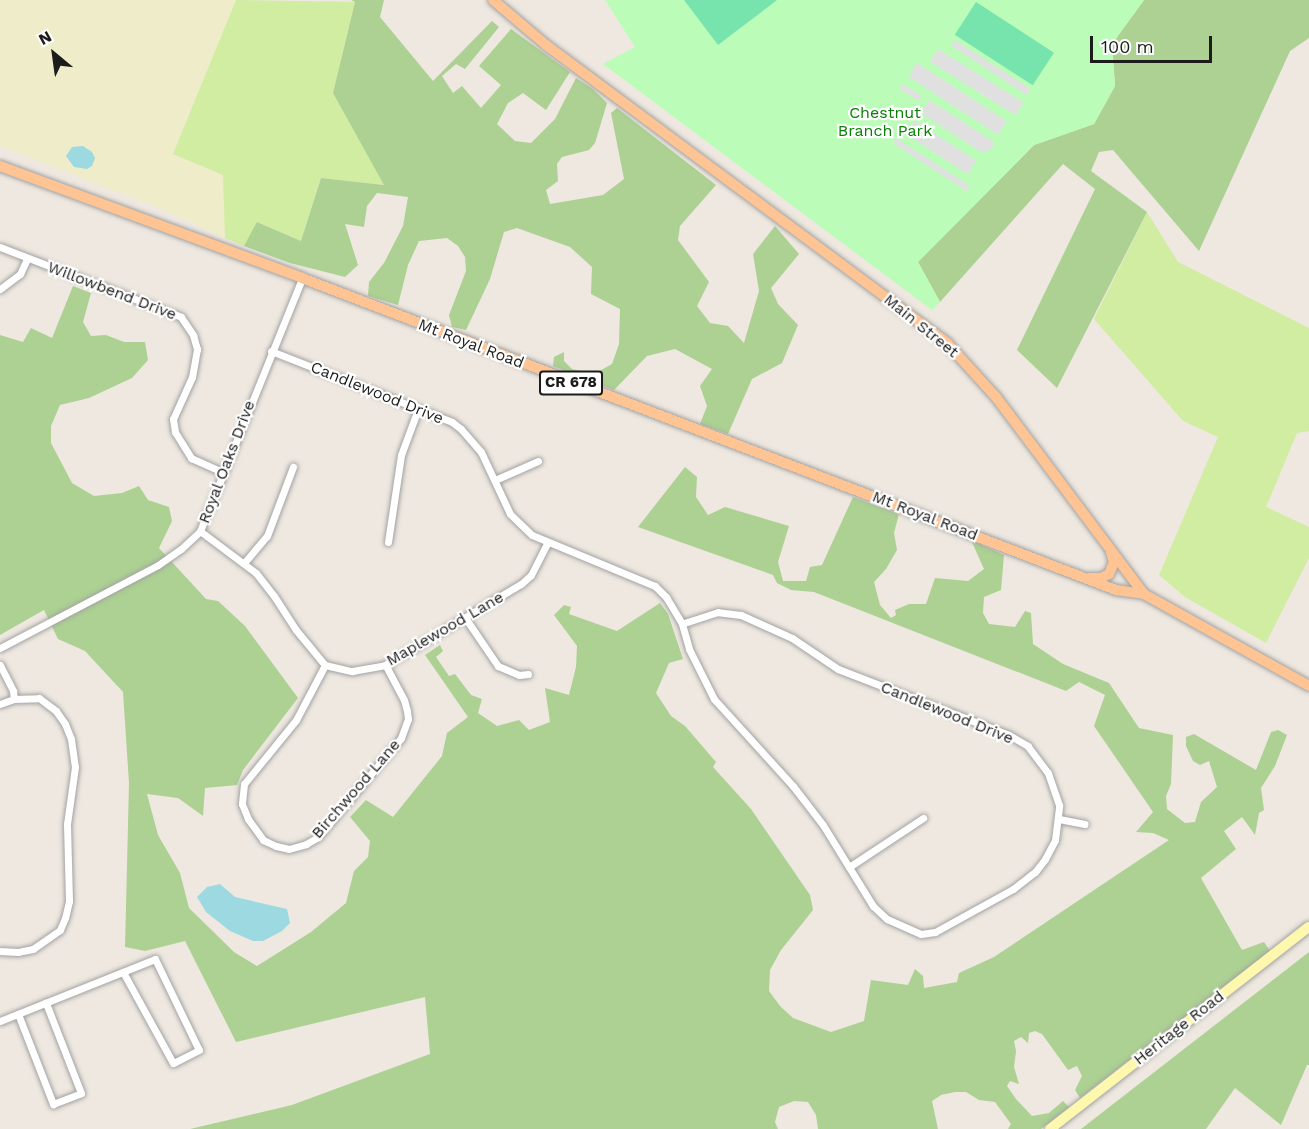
<!DOCTYPE html>
<html>
<head>
<meta charset="utf-8">
<style>
	body { margin:0 }
	#map { position:relative; width:1309px; height:1129px; overflow:hidden; background:#eee8e0; font-family:"Work Sans",sans-serif }
	div>[style] { position:absolute }
	[style*='--x'] { left:calc(var(--x)*1px); top:calc(var(--y)*1px); width:calc(var(--w)*1px); rotate:calc(var(--a)*1deg) }
	.farmland>* { inset:0; background:#efedc9 }
	.grass>* { inset:0; background:#d0eda1 }
	.forest>* { inset:0; background:#acd192 }
	.park>* { inset:0; background:#bbfdb8 }
	.pitch>* { inset:0; background:#77e4ad; transform-origin:0 0 }
	.parking>* { inset:0; background:#e0e0e0; transform-origin:0 0 }
	.water>* { inset:0; background:#9dd9e0 }
	.roads { filter:drop-shadow(0 0 2px #a3a3a3) drop-shadow(0 0 2px #a3a3a3) }
	.street>* { height:7px; margin:-3.5px; padding:0 3.5px; transform-origin:3.5px; border-radius:3.5px; background:#fff }
	.secondary>* { height:10px; margin:-5px; padding:0 5px; transform-origin:5px; border-radius:5px; background:#fef8ae }
	.primary>* { height:10px; margin:-5px; padding:0 5px; transform-origin:5px; border-radius:5px; background:#ffc494 }
	span { translate:-50% -50%; white-space:nowrap; text-align:center; line-height:1.15; -webkit-text-stroke:4.5px #fff; paint-order:stroke }
	.shield-label span { padding:2px 4px; background:#fff; border:2px solid; border-radius:4px; -webkit-text-stroke-width:0 }
	.shield-label { font-size:15px; color:#1c1c1c; font-weight:700 }
	.park-label { font-size:16px; color:#088003 }
	.street-label { font-size:16px; color:#1c1c1c }
	.north { position:absolute; left:24px; top:24px; width:60px; height:60px; -webkit-text-stroke:4px #fff; paint-order:stroke; rotate:331deg; font-size:16px; font-weight:700; line-height:24px; text-align:center; color:#1c1c1c }
	.north::after { content:''; display:block; margin:auto; width:21px; height:27px; background:#1c1c1c; clip-path:polygon(50% 0,100% 100%,50% 72%,0 100%) }
	.scale { position:absolute; left:1090px; top:36px; width:122px; height:27px; box-sizing:border-box; border:3px solid #1c1c1c; border-top:0; padding-left:8px; font-size:18px; line-height:21px; white-space:nowrap; color:#1c1c1c; -webkit-text-stroke:4px #fff; paint-order:stroke }
</style>
</head>
<body>
<div id="map">
	<div class="farmland">
		<i style="clip-path:polygon(0 0,236px 0,173px 153px,224px 175px,225px 238px,164px 210px,0 146px)"></i>
	</div>
	<div class="grass">
		<i style="clip-path:polygon(236px 0,355px 2px,333px 93px,385px 185px,321px 178px,301px 241px,258px 222px,244px 246px,225px 238px,223px 175px,173px 154px)"></i>
		<i style="clip-path:polygon(1147px 212px,1178px 262px,1309px 328px,1309px 431px,1297px 433px,1266px 507px,1309px 527px,1309px 558px,1266px 643px,1185px 597px,1159px 575px,1218px 437px,1183px 421px,1094px 319px)"></i>
	</div>
	<div class="forest">
		<i style="clip-path:polygon(351px 0,384px 0,380px 17px,433px 81px,492px 21px,499px 27px,465px 69px,456px 64px,442px 76px,453px 93px,462px 86px,481px 108px,501px 85px,479px 66px,511px 29px,570px 72px,546px 110px,523px 93px,508px 103px,497px 124px,515px 141px,531px 143px,555px 119px,576px 78px,593px 89px,607px 103px,595px 143px,589px 150px,562px 157px,557px 164px,558px 181px,546px 190px,550px 204px,603px 195px,624px 179px,611px 113px,617px 108px,716px 185px,680px 226px,678px 240px,709px 282px,697px 306px,710px 323px,728px 326px,744px 343px,759px 291px,753px 254px,775px 226px,799px 254px,771px 288px,778px 304px,798px 325px,782px 363px,752px 379px,728px 434px,700px 424px,707px 406px,700px 386px,712px 369px,675px 349px,647px 356px,614px 390px,553px 366px,554px 357px,564px 352px,564px 361px,572px 369px,594px 374px,612px 364px,619px 344px,620px 309px,591px 294px,592px 267px,570px 247px,517px 228px,504px 232px,490px 279px,466px 330px,452px 327px,449px 315px,466px 271px,465px 257px,458px 246px,447px 238px,419px 241px,408px 265px,398px 305px,368px 296px,369px 282px,384px 263px,403px 226px,408px 197px,377px 193px,367px 206px,364px 227px,345px 224px,358px 265px,345px 277px,290px 263px,244px 246px,257px 222px,301px 241px,321px 178px,384px 185px,333px 93px,355px 2px)"></i>
		<i style="clip-path:polygon(1144px 0,1309px 0,1309px 38px,1290px 51px,1199px 251px,1113px 150px,1099px 152px,1091px 171px,1147px 212px,1057px 388px,1017px 350px,1095px 189px,1063px 164px,940px 302px,918px 262px,1034px 145px,1094px 124px,1115px 86px,1112px 44px)"></i>
		<i style="clip-path:polygon(73px 286px,91px 293px,83px 322px,91px 336px,106px 335px,124px 342px,145px 342px,148px 360px,132px 378px,89px 398px,60px 405px,51px 426px,51px 443px,72px 483px,94px 496px,122px 493px,139px 486px,148px 500px,169px 507px,172px 521px,159px 548px,206px 599px,218px 601px,245px 626px,298px 698px,243px 770px,237px 785px,205px 788px,203px 816px,178px 798px,147px 794px,158px 835px,180px 873px,189px 908px,234px 952px,257px 966px,311px 932px,346px 903px,354px 871px,368px 857px,370px 841px,350px 817px,366px 800px,393px 817px,442px 756px,447px 733px,468px 717px,425px 655px,440px 645px,443px 651px,436px 657px,449px 676px,455px 674px,471px 695px,482px 699px,478px 713px,497px 726px,519px 720px,529px 730px,550px 722px,545px 688px,569px 695px,576px 667px,577px 646px,554px 615px,564px 605px,571px 607px,569px 614px,617px 631px,660px 603px,668px 614px,683px 659px,669px 663px,656px 693px,671px 716px,685px 726px,716px 762px,713px 767px,751px 809px,810px 895px,813px 910px,781px 950px,770px 970px,769px 991px,780px 1006px,793px 1018px,831px 1032px,864px 1021px,871px 980px,908px 985px,915px 969px,923px 976px,924px 988px,957px 982px,959px 973px,994px 957px,1169px 840px,1153px 833px,1136px 832px,1153px 812px,1094px 726px,1105px 695px,1079px 682px,1066px 691px,814px 592px,791px 590px,777px 583px,773px 575px,638px 527px,685px 467px,697px 477px,696px 497px,708px 515px,725px 507px,789px 526px,778px 562px,783px 581px,806px 581px,810px 567px,822px 565px,853px 497px,899px 514px,894px 533px,897px 550px,886px 569px,874px 582px,880px 605px,891px 618px,896px 615px,895px 610px,909px 604px,926px 604px,935px 578px,968px 581px,984px 569px,971px 540px,1004px 555px,1001px 590px,984px 597px,983px 613px,989px 624px,1015px 627px,1025px 611px,1031px 613px,1033px 644px,1063px 664px,1109px 683px,1139px 728px,1173px 735px,1171px 784px,1166px 796px,1167px 809px,1185px 823px,1195px 822px,1201px 802px,1217px 787px,1209px 761px,1200px 765px,1193px 761px,1186px 746px,1186px 737px,1194px 734px,1256px 770px,1271px 732px,1278px 730px,1287px 735px,1275px 766px,1261px 788px,1264px 810px,1259px 813px,1255px 835px,1242px 817px,1224px 831px,1236px 849px,1201px 878px,1242px 950px,1264px 942px,1270px 951px,1080px 1098px,1075px 1090px,1082px 1076px,1077px 1066px,1068px 1070px,1042px 1034px,1035px 1031px,1029px 1033px,1028px 1043px,1021px 1037px,1014px 1041px,1016px 1051px,1014px 1067px,1019px 1084px,1010px 1081px,1007px 1086px,1016px 1099px,1032px 1116px,1049px 1113px,1063px 1101px,1069px 1107px,1041px 1129px,1008px 1129px,1011px 1124px,995px 1102px,979px 1100px,966px 1092px,955px 1092px,941px 1095px,932px 1101px,938px 1129px,818px 1129px,816px 1115px,808px 1102px,794px 1101px,779px 1107px,775px 1122px,778px 1129px,190px 1129px,292px 1105px,430px 1054px,425px 997px,236px 1042px,185px 941px,145px 951px,125px 947px,129px 783px,123px 692px,85px 651px,58px 639px,44px 610px,0 635px,0 335px,23px 342px,31px 328px,52px 338px)"></i>
		<i style="clip-path:polygon(1309px 952px,1309px 1065px,1307px 1065px,1281px 1125px,1235px 1088px,1206px 1129px,1081px 1129px)"></i>
	</div>
	<div class="park">
		<i style="clip-path:polygon(605px 0,1144px 0,1112px 44px,1115px 86px,1094px 124px,1034px 145px,918px 262px,940px 302px,932px 310px,603px 64px,635px 47px)"></i>
	</div>
	<div class="pitch">
		<i style="clip-path:polygon(684px 0,777px 0,718px 45px)"></i>
		<i style="left:976px;top:2px;width:93px;height:39px;rotate:33deg"></i>
	</div>
	<div class="parking">
		<i style="left:955px;top:40px;width:90px;height:7px;rotate:33deg"></i>
		<i style="left:938px;top:49px;width:101px;height:15px;rotate:32deg"></i>
		<i style="left:917px;top:63px;width:107px;height:16px;rotate:33deg"></i>
		<i style="left:903px;top:84px;width:22px;height:6px;rotate:32deg"></i>
		<i style="clip-path:polygon(929px 100px,994px 142px,991px 150px,981px 152px,921px 113px)"></i>
		<i style="left:915px;top:121px;width:73px;height:16px;rotate:33deg"></i>
		<i style="left:896px;top:138px;width:88px;height:6px;rotate:33deg"></i>
	</div>
	<div class="water">
		<i style="clip-path:polygon(83px 146px,92px 152px,95px 158px,92px 166px,87px 169px,74px 167px,66px 156px,72px 147px)"></i>
		<i style="clip-path:polygon(220px 884px,235px 897px,287px 909px,290px 923px,282px 931px,263px 941px,253px 941px,230px 931px,206px 912px,197px 897px,207px 887px)"></i>
	</div>
	<div class="roads">
		<div class="street">
			<i style="--x:0;--y:247;--w:194;--a:21.1"></i>
			<i style="--x:181;--y:317;--w:22;--a:56"></i>
			<i style="--x:193;--y:335;--w:15;--a:74"></i>
			<i style="--x:197;--y:349;--w:28;--a:100"></i>
			<i style="--x:192;--y:377;--w:46;--a:114.3"></i>
			<i style="--x:173;--y:419;--w:13;--a:81"></i>
			<i style="--x:175;--y:432;--w:31;--a:58"></i>
			<i style="--x:191;--y:458;--w:36;--a:24"></i>
			<i style="--x:0;--y:289;--w:25;--a:-37"></i>
			<i style="--x:20;--y:274;--w:17;--a:-65"></i>
			<i style="--x:271;--y:351;--w:194;--a:21.4"></i>
			<i style="--x:452;--y:422;--w:11;--a:38"></i>
			<i style="--x:461;--y:429;--w:30;--a:49"></i>
			<i style="--x:481;--y:452;--w:68;--a:64.9"></i>
			<i style="--x:510;--y:514;--w:30;--a:44"></i>
			<i style="--x:532;--y:535;--w:133;--a:22.5"></i>
			<i style="--x:655;--y:586;--w:16;--a:45"></i>
			<i style="--x:666;--y:597;--w:31;--a:59"></i>
			<i style="--x:682;--y:624;--w:26;--a:74"></i>
			<i style="--x:689;--y:649;--w:56;--a:63.4"></i>
			<i style="--x:714;--y:699;--w:118;--a:47.8"></i>
			<i style="--x:793;--y:786;--w:49;--a:52.4"></i>
			<i style="--x:823;--y:825;--w:95;--a:58.3"></i>
			<i style="--x:873;--y:906;--w:19;--a:43"></i>
			<i style="--x:887;--y:919;--w:37;--a:24"></i>
			<i style="--x:921;--y:934;--w:14;--a:-8"></i>
			<i style="--x:935;--y:932;--w:89;--a:-28.9"></i>
			<i style="--x:1013;--y:889;--w:28;--a:-38"></i>
			<i style="--x:1035;--y:872;--w:16;--a:-52"></i>
			<i style="--x:1045;--y:859;--w:21;--a:-62"></i>
			<i style="--x:1055;--y:840;--w:35;--a:-83"></i>
			<i style="--x:1059;--y:805;--w:34;--a:-109"></i>
			<i style="--x:1048;--y:773;--w:34;--a:-127"></i>
			<i style="--x:1028;--y:746;--w:22;--a:-150"></i>
			<i style="--x:1009;--y:735;--w:183;--a:-158.9"></i>
			<i style="--x:838;--y:669;--w:55;--a:-146"></i>
			<i style="--x:792;--y:638;--w:56;--a:-155.7"></i>
			<i style="--x:741;--y:615;--w:23;--a:-173"></i>
			<i style="--x:718;--y:612;--w:38;--a:162"></i>
			<i style="--x:495;--y:480;--w:47;--a:-23.8"></i>
			<i style="--x:200;--y:531;--w:70;--a:36.9"></i>
			<i style="--x:256;--y:573;--w:29;--a:52"></i>
			<i style="--x:274;--y:596;--w:40;--a:57.1"></i>
			<i style="--x:296;--y:630;--w:45;--a:50.4"></i>
			<i style="--x:325;--y:665;--w:28;--a:13"></i>
			<i style="--x:352;--y:671;--w:34;--a:-10"></i>
			<i style="--x:385;--y:665;--w:158;--a:-30.8"></i>
			<i style="--x:521;--y:584;--w:13;--a:-42"></i>
			<i style="--x:531;--y:575;--w:36;--a:-63"></i>
			<i style="--x:388;--y:542;--w:88;--a:-81.5"></i>
			<i style="--x:401;--y:455;--w:49;--a:-69.7"></i>
			<i style="--x:244;--y:563;--w:35;--a:-50"></i>
			<i style="--x:267;--y:536;--w:74;--a:-69.4"></i>
			<i style="--x:466;--y:619;--w:57;--a:55.8"></i>
			<i style="--x:498;--y:666;--w:23;--a:23"></i>
			<i style="--x:519;--y:675;--w:9;--a:-6"></i>
			<i style="--x:0;--y:648;--w:178;--a:-27.7"></i>
			<i style="--x:158;--y:565;--w:28;--a:-35"></i>
			<i style="--x:181;--y:549;--w:26;--a:-43"></i>
			<i style="--x:200;--y:531;--w:273;--a:-68"></i>
			<i style="--x:0;--y:665;--w:29;--a:63"></i>
			<i style="--x:13;--y:691;--w:8;--a:83"></i>
			<i style="--x:325;--y:665;--w:62;--a:117.8"></i>
			<i style="--x:296;--y:720;--w:82;--a:129.1"></i>
			<i style="--x:244;--y:784;--w:20;--a:96"></i>
			<i style="--x:242;--y:804;--w:16;--a:68"></i>
			<i style="--x:248;--y:819;--w:26;--a:54"></i>
			<i style="--x:263;--y:840;--w:14;--a:25"></i>
			<i style="--x:276;--y:846;--w:13;--a:13"></i>
			<i style="--x:289;--y:849;--w:18;--a:-16"></i>
			<i style="--x:306;--y:844;--w:14;--a:-30"></i>
			<i style="--x:318;--y:837;--w:129;--a:-50"></i>
			<i style="--x:401;--y:738;--w:20;--a:-70"></i>
			<i style="--x:408;--y:719;--w:8;--a:-97"></i>
			<i style="--x:407;--y:711;--w:11;--a:-105"></i>
			<i style="--x:404;--y:700;--w:40;--a:-118"></i>
			<i style="--x:0;--y:704;--w:15;--a:-20"></i>
			<i style="--x:14;--y:699;--w:25;--a:-2"></i>
			<i style="--x:39;--y:698;--w:21;--a:37"></i>
			<i style="--x:56;--y:711;--w:16;--a:55"></i>
			<i style="--x:65;--y:724;--w:16;--a:68"></i>
			<i style="--x:71;--y:739;--w:28;--a:82"></i>
			<i style="--x:75;--y:767;--w:58;--a:98"></i>
			<i style="--x:67;--y:824;--w:77;--a:88.5"></i>
			<i style="--x:69;--y:901;--w:17;--a:103"></i>
			<i style="--x:65;--y:918;--w:13;--a:113"></i>
			<i style="--x:60;--y:930;--w:33;--a:145"></i>
			<i style="--x:33;--y:949;--w:15;--a:169"></i>
			<i style="--x:18;--y:952;--w:18;--a:-177"></i>
			<i style="--x:1059;--y:819;--w:26;--a:11"></i>
			<i style="--x:849;--y:867;--w:89;--a:-33.5"></i>
			<i style="--x:18;--y:1014;--w:97;--a:68.7"></i>
			<i style="--x:53;--y:1104;--w:30;--a:-21"></i>
			<i style="--x:81;--y:1093;--w:97;--a:-111.3"></i>
			<i style="--x:0;--y:1021;--w:167;--a:-21.8"></i>
			<i style="--x:155;--y:959;--w:101;--a:64.2"></i>
			<i style="--x:199;--y:1050;--w:29;--a:153"></i>
			<i style="--x:173;--y:1063;--w:104;--a:-118.8"></i>
		</div>
		<div class="secondary">
			<i style="--x:1050;--y:1129;--w:328;--a:-38"></i>
		</div>
		<div class="primary">
			<i style="--x:493;--y:0;--w:70;--a:40.3"></i>
			<i style="--x:546;--y:45;--w:500;--a:36.6"></i>
			<i style="--x:947;--y:343;--w:73;--a:47.8"></i>
			<i style="--x:996;--y:397;--w:246;--a:53.1"></i>
			<i style="--x:1144;--y:594;--w:189;--a:29.1"></i>
			<i style="--x:0;--y:166;--w:322;--a:20.3"></i>
			<i style="--x:302;--y:278;--w:872;--a:20.97"></i>
			<i style="--x:1116;--y:590;--w:28;--a:8"></i>
			<i style="--x:1090;--y:578;--w:11;--a:0"></i>
			<i style="--x:1101;--y:578;--w:9;--a:-27"></i>
			<i style="--x:1109;--y:574;--w:13;--a:-67"></i>
			<i style="--x:1114;--y:562;--w:10;--a:-107"></i>
		</div>
	</div>
	<div class="shield-label">
		<span style="left:571px;top:383px">CR 678</span>
	</div>
	<div class="park-label">
		<span style="left:885px;top:122px">Chestnut<br>Branch Park</span>
	</div>
	<div class="street-label">
		<span style="left:112px;top:291px;rotate:21deg">Willowbend Drive</span>
		<span style="left:921px;top:326px;rotate:39deg">Main Street</span>
		<span style="left:471px;top:344px;rotate:21deg">Mt Royal Road</span>
		<span style="left:377px;top:393px;rotate:22deg">Candlewood Drive</span>
		<span style="left:227px;top:462px;rotate:-69deg">Royal Oaks Drive</span>
		<span style="left:925px;top:516px;rotate:21deg">Mt Royal Road</span>
		<span style="left:445px;top:629px;rotate:-30deg">Maplewood Lane</span>
		<span style="left:947px;top:713px;rotate:22deg">Candlewood Drive</span>
		<span style="left:356px;top:789px;rotate:-49deg">Birchwood Lane</span>
		<span style="left:1179px;top:1028px;rotate:-38deg">Heritage Road</span>
	</div>
	<div class="north">N</div>
	<div class="scale">100 m</div>
</div>
</body>
</html>
